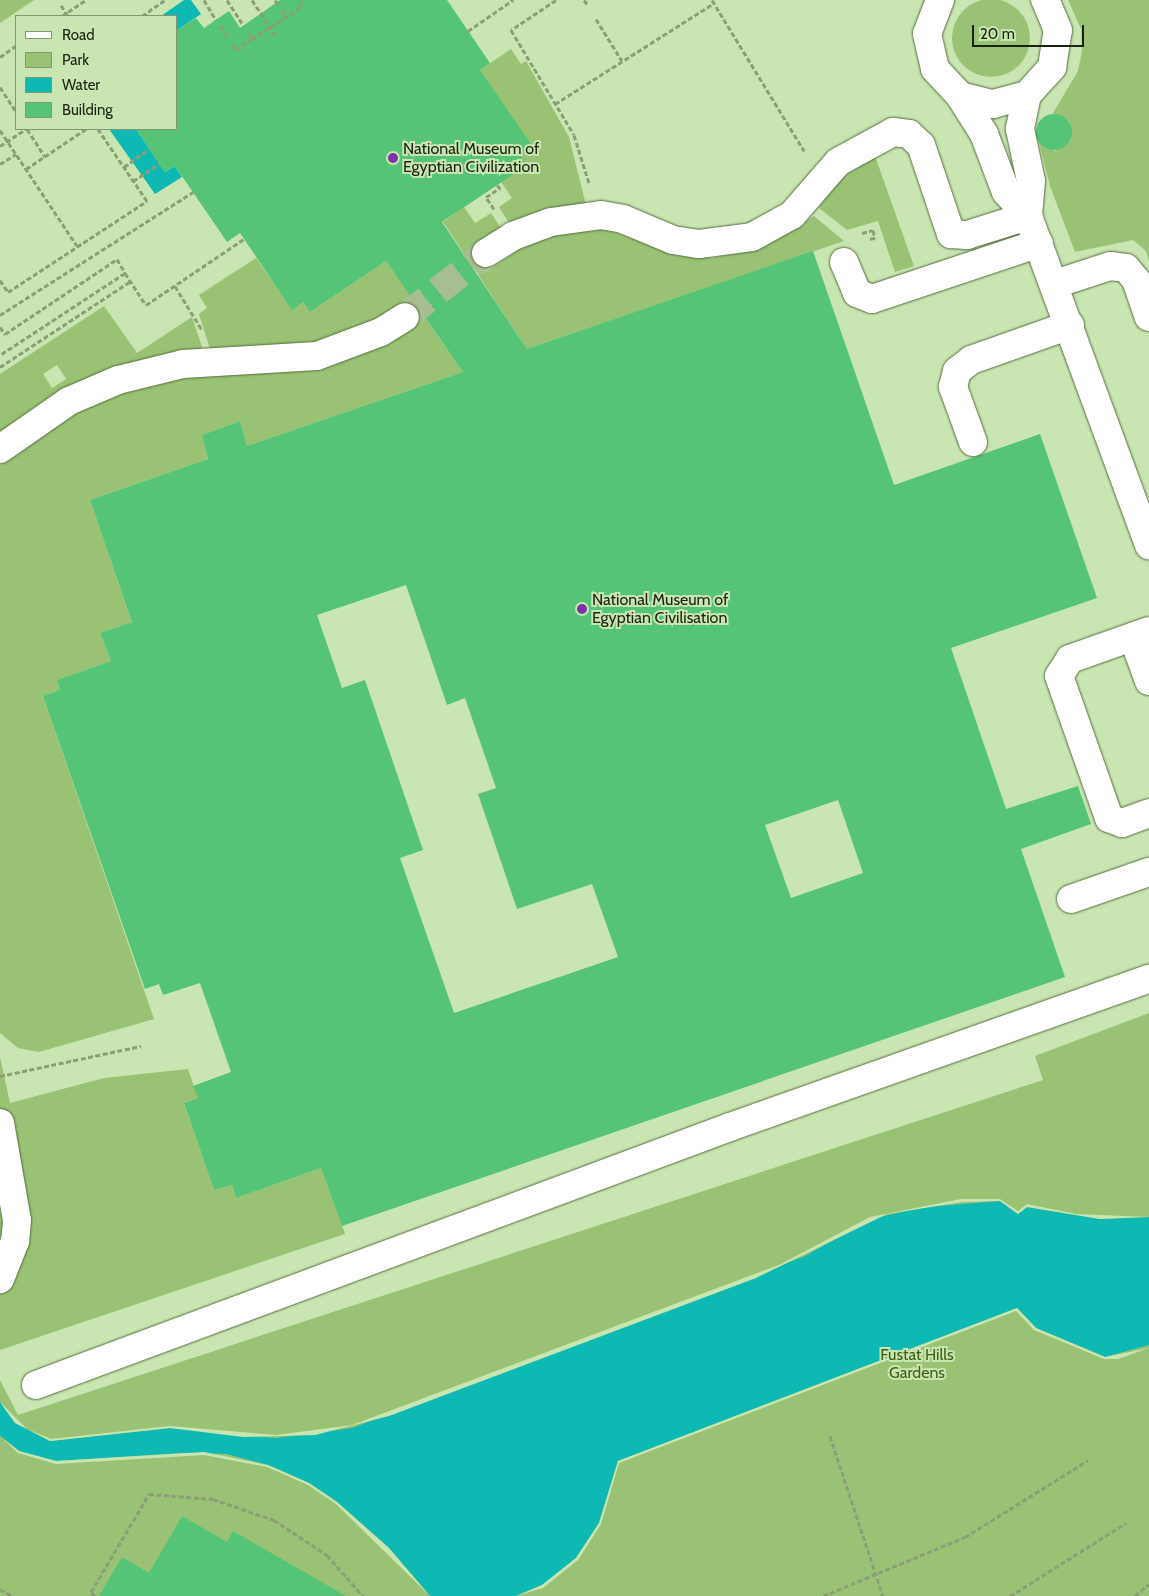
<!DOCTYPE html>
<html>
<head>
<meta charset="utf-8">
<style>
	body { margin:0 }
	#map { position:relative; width:1149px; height:1596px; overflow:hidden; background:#c9e5b1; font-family:Cabin,sans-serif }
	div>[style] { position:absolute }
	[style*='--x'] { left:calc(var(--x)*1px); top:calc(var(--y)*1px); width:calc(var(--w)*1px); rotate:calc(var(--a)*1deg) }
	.green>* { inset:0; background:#9ac275 }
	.round { border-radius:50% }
	.water>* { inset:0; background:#0eb9b4 }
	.pier>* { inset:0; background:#c9e5b1 }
	.building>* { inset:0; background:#55c476 }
	.minor-tunnel>* { height:28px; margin-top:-14px; transform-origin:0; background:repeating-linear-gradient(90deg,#a6be91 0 28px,transparent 0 42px) }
	.path>* { height:3px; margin-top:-1.5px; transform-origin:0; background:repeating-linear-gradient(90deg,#8a9f77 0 5px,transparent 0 7.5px) }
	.roads { filter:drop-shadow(0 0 1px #556d3e) drop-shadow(0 0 1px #556d3e) }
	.minor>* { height:28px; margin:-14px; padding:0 14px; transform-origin:14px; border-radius:14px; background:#fff }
	.dots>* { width:14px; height:14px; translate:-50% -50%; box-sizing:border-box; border:2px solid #c9e5b1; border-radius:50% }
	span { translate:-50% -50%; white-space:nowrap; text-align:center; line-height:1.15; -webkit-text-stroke:4px #c9e5b1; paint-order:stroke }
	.poi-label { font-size:16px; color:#192310 }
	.left { translate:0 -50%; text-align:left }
	.park-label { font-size:16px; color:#3e5f14 }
	.legend { position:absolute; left:15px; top:15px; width:162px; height:115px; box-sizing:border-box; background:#c9e5b1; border:1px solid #839771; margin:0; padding:6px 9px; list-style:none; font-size:15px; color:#192310 }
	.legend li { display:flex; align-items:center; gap:10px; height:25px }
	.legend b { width:25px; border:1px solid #839771 }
	.scale { position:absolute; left:972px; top:25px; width:112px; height:22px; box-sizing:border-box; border:2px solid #192310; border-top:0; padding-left:6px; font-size:15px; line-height:18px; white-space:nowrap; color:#192310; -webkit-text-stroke:4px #c9e5b1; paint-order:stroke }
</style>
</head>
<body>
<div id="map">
	<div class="green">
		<i class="round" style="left:952px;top:-1px;width:78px;height:78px"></i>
		<i style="clip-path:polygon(0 0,34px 0,0 23px)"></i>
		<i style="clip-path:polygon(1068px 0,1149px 0,1149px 262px,1146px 251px,1133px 240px,1075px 252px,1050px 186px,1039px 142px,1055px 151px,1071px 140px,1070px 122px,1053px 113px,1078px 71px,1082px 51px,1081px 29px)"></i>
		<i style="clip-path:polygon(511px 49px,521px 64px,526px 61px,569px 137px,585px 201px,585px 205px,511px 226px,499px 207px,512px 198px,501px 182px,520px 155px,532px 147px,480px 70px)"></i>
		<i style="clip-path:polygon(875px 156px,914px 266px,895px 272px,878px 221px,847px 230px,819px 208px,839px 180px)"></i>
		<i style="clip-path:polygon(464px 207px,475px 223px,491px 213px,503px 231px,465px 255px,443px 222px)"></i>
		<i style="clip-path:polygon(814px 216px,844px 241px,527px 349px,479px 276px,537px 238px,580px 229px,608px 230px,660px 249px,712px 258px,764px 247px)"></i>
		<i style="clip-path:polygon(256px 258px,292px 309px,303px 302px,310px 312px,386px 261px,413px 299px,391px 314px,314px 347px,211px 352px,199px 314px,207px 308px,199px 295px)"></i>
		<i style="clip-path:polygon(evenodd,104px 306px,137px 353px,192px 317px,204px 353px,0 435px,0 374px,104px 306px,57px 365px,66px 379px,52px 388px,43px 374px,57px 365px)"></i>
		<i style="clip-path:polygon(424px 316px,463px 372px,247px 446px,240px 421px,202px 435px,208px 459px,90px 500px,132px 622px,100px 633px,111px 661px,57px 680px,60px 690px,43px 696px,154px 1019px,39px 1052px,18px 1048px,0 1033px,0 465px,41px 429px,110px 393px,397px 335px)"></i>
		<i style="clip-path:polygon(1149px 1013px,1149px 1596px,0 1596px,0 1380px,18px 1415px,1043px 1080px,1035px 1056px)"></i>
		<i style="clip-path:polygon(0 1057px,10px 1103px,104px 1078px,188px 1069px,198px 1098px,184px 1103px,214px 1190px,232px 1185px,236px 1198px,321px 1168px,345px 1234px,0 1350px)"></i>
	</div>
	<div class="water">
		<i style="clip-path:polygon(184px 0,191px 0,201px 14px,176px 31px,176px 16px,161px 16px)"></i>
		<i style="clip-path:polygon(109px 129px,136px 129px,165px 172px,175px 166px,182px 177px,155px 194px)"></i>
		<i style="clip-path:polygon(1000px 1201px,1018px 1214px,1027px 1207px,1100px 1219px,1149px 1217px,1149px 1345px,1105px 1357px,1036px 1328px,1017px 1308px,618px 1461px,599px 1523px,576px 1558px,542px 1585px,516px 1596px,430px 1596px,389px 1548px,337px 1502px,309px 1483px,268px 1465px,226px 1454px,182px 1453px,56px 1461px,19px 1451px,0 1436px,0 1402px,15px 1423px,50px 1441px,170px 1428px,276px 1438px,352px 1428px,805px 1256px,871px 1219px,924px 1207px)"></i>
	</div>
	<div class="pier">
		<i style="clip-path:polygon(961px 1199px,1000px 1199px,1018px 1211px,1027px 1204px,1076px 1214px,1149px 1217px,1100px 1219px,1027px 1207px,1018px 1214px,1000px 1201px,962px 1202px,887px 1214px,756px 1278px,389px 1416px,315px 1435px,243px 1437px,170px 1428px,50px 1441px,15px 1423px,0 1402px,27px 1429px,51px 1439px,170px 1426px,276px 1435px,352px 1425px,779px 1265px,870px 1217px)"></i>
		<i style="clip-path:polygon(1017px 1308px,1036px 1328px,1105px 1357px,1149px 1348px,1118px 1359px,1104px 1359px,1034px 1330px,1016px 1311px,619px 1463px,601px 1524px,578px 1560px,543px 1588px,516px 1596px,542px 1585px,576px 1558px,599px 1523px,618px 1461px)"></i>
		<i style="clip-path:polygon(0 1436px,19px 1451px,56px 1461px,204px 1452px,268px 1465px,309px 1483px,337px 1502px,389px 1548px,430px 1596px,336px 1504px,308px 1485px,267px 1467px,204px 1455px,56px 1464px,18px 1453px)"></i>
	</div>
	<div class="building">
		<i style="clip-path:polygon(evenodd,280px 0,447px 0,490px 63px,480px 70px,533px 147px,520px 155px,527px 165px,442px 222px,527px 349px,813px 251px,894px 485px,1040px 434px,1097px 598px,951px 648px,1006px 809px,1078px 786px,1091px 824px,1021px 849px,1065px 977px,342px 1226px,321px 1168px,236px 1198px,232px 1185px,214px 1190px,184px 1103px,198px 1098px,193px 1086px,231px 1072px,200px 983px,163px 995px,159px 984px,145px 989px,43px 696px,60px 690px,57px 680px,111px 661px,100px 633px,132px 622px,90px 500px,208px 459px,202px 435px,240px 421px,247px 446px,463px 372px,386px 261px,310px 312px,303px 302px,292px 310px,240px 233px,227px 242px,175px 166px,165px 172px,136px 129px,176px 129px,176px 31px,196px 18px,204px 28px,229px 11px,240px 28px,280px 0,406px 585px,447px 705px,465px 698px,496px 788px,478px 794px,517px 909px,592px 884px,618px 957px,454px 1013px,400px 858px,423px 850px,365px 680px,342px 688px,317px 615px,406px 585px,280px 0,838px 800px,863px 873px,791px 898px,765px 825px,838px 800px)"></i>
		<i class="round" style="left:1036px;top:114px;width:36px;height:36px"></i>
		<i style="clip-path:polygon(182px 1516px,227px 1542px,233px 1531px,346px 1596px,99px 1596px,122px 1557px,149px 1573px)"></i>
	</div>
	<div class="minor-tunnel">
		<i style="--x:405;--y:317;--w:103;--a:-38.3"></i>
	</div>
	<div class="path">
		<i style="--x:204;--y:0;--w:23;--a:59"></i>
		<i style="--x:227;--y:0;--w:30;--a:57"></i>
		<i style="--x:252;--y:0;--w:43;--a:56.3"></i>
		<i style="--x:275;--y:0;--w:5;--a:53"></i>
		<i style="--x:556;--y:0;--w:54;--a:146.3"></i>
		<i style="--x:511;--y:30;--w:122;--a:59"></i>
		<i style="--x:574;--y:135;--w:50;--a:72.6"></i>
		<i style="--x:584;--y:0;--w:5;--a:53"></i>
		<i style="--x:712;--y:0;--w:177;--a:58.6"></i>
		<i style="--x:61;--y:5;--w:13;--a:58"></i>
		<i style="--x:282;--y:10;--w:8;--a:60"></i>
		<i style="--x:62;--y:16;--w:29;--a:-34"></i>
		<i style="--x:142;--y:16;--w:28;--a:-35"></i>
		<i style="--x:596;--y:19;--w:49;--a:58.2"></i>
		<i style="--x:220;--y:26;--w:12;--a:55"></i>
		<i style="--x:468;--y:31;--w:55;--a:-34.6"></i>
		<i style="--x:248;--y:33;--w:7;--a:56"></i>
		<i style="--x:232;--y:44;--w:7;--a:56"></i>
		<i style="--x:236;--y:50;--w:19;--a:-35"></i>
		<i style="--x:252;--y:39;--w:60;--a:-33.4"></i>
		<i style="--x:302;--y:6;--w:7;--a:-117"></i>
		<i style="--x:0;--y:57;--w:19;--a:-35"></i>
		<i style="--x:0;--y:87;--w:30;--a:57"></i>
		<i style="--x:555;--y:104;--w:188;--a:-32.4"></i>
		<i style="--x:27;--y:129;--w:33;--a:57"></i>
		<i style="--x:0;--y:130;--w:139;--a:56.4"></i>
		<i style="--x:0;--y:146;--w:31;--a:-33"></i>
		<i style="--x:0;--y:164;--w:19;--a:-32"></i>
		<i style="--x:124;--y:167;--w:31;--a:-36"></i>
		<i style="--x:26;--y:169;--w:72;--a:-33.7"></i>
		<i style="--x:133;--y:181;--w:31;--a:-33"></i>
		<i style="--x:494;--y:209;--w:14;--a:-124"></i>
		<i style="--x:486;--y:197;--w:17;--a:-33"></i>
		<i style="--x:500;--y:188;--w:4;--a:-135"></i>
		<i style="--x:862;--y:233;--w:11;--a:-15"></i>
		<i style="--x:873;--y:230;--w:8;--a:76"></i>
		<i style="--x:875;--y:238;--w:7;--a:172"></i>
		<i style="--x:125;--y:273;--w:38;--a:57"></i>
		<i style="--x:146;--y:305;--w:118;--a:-34"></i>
		<i style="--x:0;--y:280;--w:14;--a:56"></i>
		<i style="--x:8;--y:292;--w:166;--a:-33.2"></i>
		<i style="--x:147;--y:201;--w:87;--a:-124.2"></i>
		<i style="--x:175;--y:286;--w:52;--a:58.5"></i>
		<i style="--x:0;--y:315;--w:229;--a:-32.5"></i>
		<i style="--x:0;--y:327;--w:9;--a:54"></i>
		<i style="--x:5;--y:334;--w:135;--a:-33.8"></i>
		<i style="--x:117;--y:259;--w:16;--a:60"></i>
		<i style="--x:125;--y:273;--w:149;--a:146.7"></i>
		<i style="--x:0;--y:367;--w:157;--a:-33.3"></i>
		<i style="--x:0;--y:1076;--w:144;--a:-12"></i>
		<i style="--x:830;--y:1436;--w:169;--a:71.7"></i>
		<i style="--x:0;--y:1589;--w:14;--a:30"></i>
		<i style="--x:95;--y:1596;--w:6;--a:-135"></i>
		<i style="--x:91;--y:1592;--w:114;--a:-59.4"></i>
		<i style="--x:149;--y:1494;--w:64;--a:4.5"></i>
		<i style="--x:213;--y:1499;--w:65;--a:19"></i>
		<i style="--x:274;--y:1520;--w:64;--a:33.4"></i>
		<i style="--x:327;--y:1555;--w:55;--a:48.7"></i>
		<i style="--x:823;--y:1596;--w:154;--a:-22.6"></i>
		<i style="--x:965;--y:1537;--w:145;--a:-32"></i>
		<i style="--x:1010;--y:1596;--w:137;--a:-32.2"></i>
		<i style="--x:1135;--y:1596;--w:18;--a:-41"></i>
	</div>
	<div class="roads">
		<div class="minor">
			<i style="--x:940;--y:0;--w:36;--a:111"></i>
			<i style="--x:927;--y:34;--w:36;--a:77"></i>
			<i style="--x:935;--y:69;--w:37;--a:47"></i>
			<i style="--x:960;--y:96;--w:34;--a:14"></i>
			<i style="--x:993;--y:104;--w:35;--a:-15"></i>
			<i style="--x:1027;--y:95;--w:38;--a:-48"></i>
			<i style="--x:1052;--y:67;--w:37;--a:-81"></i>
			<i style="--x:1058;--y:30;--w:33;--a:-113"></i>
			<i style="--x:1027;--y:95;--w:35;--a:102"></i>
			<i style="--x:1020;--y:129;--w:53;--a:78.1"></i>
			<i style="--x:1031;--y:181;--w:35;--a:95"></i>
			<i style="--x:960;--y:96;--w:45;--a:57.7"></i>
			<i style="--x:984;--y:134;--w:62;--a:69.2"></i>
			<i style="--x:1006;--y:192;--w:33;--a:47"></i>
			<i style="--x:1028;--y:216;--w:351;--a:69.8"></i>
			<i style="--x:486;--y:253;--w:32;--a:-32"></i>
			<i style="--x:513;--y:236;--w:40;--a:-20.2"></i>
			<i style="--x:551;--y:222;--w:50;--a:-8"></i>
			<i style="--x:601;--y:215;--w:22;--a:10"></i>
			<i style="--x:623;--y:219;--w:54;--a:22.8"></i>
			<i style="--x:673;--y:240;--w:26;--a:9"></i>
			<i style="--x:699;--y:244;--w:53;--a:-7.5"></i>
			<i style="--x:752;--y:237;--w:46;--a:-28.8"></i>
			<i style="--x:792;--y:215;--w:70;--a:-49"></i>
			<i style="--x:838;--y:162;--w:63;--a:-28.6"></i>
			<i style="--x:893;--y:132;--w:16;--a:7"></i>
			<i style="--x:909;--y:134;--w:16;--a:43"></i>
			<i style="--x:921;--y:145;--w:94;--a:71.4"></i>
			<i style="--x:951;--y:234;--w:16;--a:4"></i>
			<i style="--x:967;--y:235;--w:64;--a:-17.3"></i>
			<i style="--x:844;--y:262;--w:34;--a:67"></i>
			<i style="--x:857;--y:293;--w:16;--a:22"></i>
			<i style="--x:872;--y:299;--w:176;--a:-18.5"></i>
			<i style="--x:1055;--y:284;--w:58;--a:-18.1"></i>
			<i style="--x:1110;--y:266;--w:16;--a:7"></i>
			<i style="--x:1126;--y:268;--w:16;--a:50"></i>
			<i style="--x:1136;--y:280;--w:39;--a:71"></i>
			<i style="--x:973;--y:442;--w:59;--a:-110"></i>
			<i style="--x:953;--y:387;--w:16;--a:-76"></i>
			<i style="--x:957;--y:371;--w:18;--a:-38"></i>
			<i style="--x:971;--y:360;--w:105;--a:-19.5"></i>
			<i style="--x:0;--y:449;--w:84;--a:-34.8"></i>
			<i style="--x:69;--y:401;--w:53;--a:-23.2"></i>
			<i style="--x:118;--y:380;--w:67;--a:-13.8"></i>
			<i style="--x:183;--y:364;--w:134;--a:-3.4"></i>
			<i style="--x:317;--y:356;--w:68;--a:-20.6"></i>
			<i style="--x:381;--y:332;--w:28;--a:-32"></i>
			<i style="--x:1149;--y:631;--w:84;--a:160.5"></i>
			<i style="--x:1070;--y:659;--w:20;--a:123"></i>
			<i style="--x:1059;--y:676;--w:151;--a:70.6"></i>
			<i style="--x:1109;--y:818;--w:14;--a:21"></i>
			<i style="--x:1122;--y:823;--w:29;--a:-20"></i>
			<i style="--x:1133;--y:637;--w:47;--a:70"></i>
			<i style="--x:1071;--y:899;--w:83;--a:-19.1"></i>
			<i style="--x:0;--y:1123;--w:98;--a:80.1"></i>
			<i style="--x:17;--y:1220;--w:21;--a:95"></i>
			<i style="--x:15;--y:1241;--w:41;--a:111.5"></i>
			<i style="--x:36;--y:1385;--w:740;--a:-20.39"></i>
			<i style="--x:730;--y:1127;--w:444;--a:-19.5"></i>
		</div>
	</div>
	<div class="dots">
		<i style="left:393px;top:158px;background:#7c33a5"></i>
		<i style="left:582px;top:609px;background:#7c33a5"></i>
	</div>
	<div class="poi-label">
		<span class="left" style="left:403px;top:158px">National Museum of<br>Egyptian Civilization</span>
		<span class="left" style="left:592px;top:609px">National Museum of<br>Egyptian Civilisation</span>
	</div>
	<div class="park-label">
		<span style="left:917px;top:1364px">Fustat Hills<br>Gardens</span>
	</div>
	<ul class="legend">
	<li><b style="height:6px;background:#fff"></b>Road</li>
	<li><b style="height:14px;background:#9ac275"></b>Park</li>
	<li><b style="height:14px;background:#0eb9b4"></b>Water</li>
	<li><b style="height:14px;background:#55c476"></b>Building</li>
	</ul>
	<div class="scale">20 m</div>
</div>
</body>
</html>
